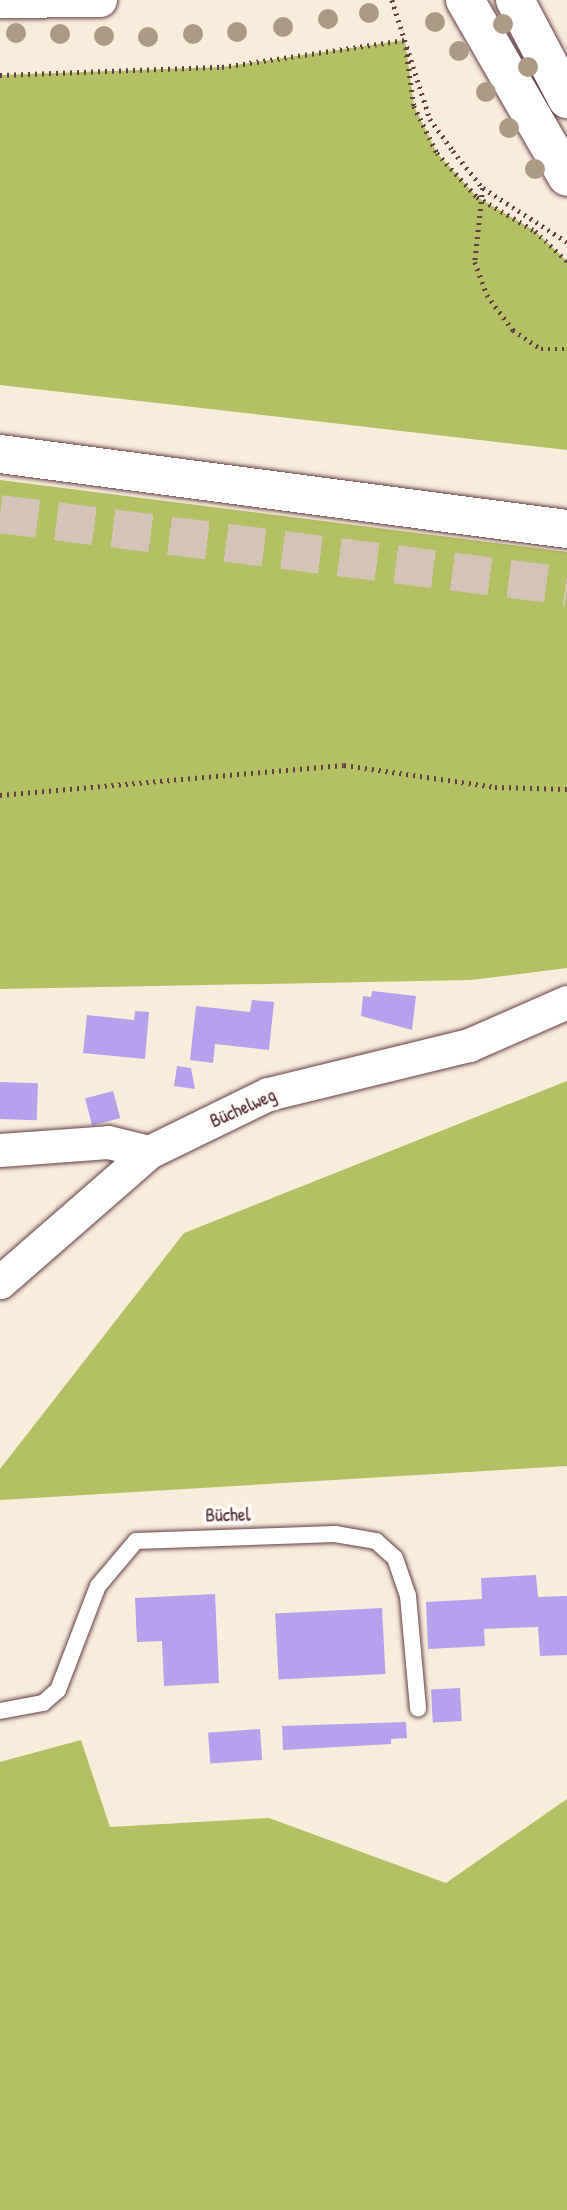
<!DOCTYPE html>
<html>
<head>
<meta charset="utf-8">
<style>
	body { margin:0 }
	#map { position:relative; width:567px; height:2210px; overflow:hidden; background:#f8ecdb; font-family:"Patrick Hand",sans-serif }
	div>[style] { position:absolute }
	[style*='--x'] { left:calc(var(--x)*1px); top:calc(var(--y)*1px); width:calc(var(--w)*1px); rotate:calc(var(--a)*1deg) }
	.green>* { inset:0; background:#b3c063 }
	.building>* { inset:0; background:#b5a1ee; transform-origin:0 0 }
	.trunk-tunnel>* { height:38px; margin-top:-19px; transform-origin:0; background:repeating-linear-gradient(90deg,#d5c3b8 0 38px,transparent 0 57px) }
	.path>* { height:4.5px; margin-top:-2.25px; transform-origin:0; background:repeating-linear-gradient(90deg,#643e45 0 2px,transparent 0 7px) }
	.roads { filter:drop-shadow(0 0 2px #643e45) drop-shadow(0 0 2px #643e45) }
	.service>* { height:16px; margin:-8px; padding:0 8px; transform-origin:8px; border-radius:8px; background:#fff }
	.minor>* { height:33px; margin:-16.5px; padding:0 16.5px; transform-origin:16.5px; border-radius:16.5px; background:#fff }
	.tertiary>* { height:38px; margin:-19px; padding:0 19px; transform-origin:19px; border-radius:19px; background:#fff }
	.trunk>* { height:38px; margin:-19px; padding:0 19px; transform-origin:19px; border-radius:19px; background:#fff }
	.trees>* { width:20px; height:20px; margin:-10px; border-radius:50%; background:#ad9a85 }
	span { translate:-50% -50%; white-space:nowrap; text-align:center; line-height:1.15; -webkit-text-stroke:7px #fdfcf7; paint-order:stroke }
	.street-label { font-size:19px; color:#4a1f2b }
</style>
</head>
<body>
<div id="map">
	<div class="green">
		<i style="clip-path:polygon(405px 40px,414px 106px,437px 153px,477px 197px,535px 231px,567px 261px,567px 450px,0 385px,0 75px,222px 67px)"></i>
		<i style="clip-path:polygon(0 480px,567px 552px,567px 968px,471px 980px,0 989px)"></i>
		<i style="clip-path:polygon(567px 1081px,567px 1466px,0 1500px,0 1469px,184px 1233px)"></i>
		<i style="clip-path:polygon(81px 1740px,110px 1827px,269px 1818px,446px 1883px,567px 1799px,567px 2210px,0 2210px,0 1762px)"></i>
	</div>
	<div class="building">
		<i style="clip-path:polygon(372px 991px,416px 996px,412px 1030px,361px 1016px,363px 996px,371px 997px)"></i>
		<i style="clip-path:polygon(252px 1000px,274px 1002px,269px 1050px,215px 1044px,213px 1063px,190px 1060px,196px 1006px,250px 1012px)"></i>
		<i style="clip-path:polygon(135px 1011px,149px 1012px,145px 1059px,83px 1053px,87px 1015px,134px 1020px)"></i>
		<i style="clip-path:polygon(177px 1066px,191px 1068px,195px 1089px,174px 1086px)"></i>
		<i style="left:0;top:1082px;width:38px;height:37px;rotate:2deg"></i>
		<i style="left:113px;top:1091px;width:28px;height:29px;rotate:75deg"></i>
		<i style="clip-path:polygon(536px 1575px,538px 1597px,567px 1596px,567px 1655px,540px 1656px,538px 1627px,484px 1629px,485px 1646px,428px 1649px,426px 1602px,482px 1599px,481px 1578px)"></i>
		<i style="clip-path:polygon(215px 1594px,219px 1683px,164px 1686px,162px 1641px,137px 1642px,135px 1598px)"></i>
		<i style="left:382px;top:1608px;width:66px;height:107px;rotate:87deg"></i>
		<i style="left:460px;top:1688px;width:33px;height:29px;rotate:87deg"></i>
		<i style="clip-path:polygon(406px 1722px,407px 1738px,391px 1739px,391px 1744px,283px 1750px,282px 1726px)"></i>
		<i style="left:260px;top:1729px;width:31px;height:52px;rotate:86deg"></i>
	</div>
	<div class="trunk-tunnel">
		<i style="--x:0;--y:514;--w:572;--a:7.24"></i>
	</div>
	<div class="path">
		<i style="--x:392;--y:0;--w:125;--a:72.3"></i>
		<i style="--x:430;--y:119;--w:39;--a:54"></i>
		<i style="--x:453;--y:151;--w:48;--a:51"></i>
		<i style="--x:483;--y:188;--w:100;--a:32.7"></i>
		<i style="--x:406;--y:48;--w:59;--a:82.1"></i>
		<i style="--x:414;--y:106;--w:52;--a:63.9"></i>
		<i style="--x:437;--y:153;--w:59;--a:47.7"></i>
		<i style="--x:477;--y:197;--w:67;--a:30.4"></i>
		<i style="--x:535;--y:231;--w:44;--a:43.2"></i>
		<i style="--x:0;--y:75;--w:222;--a:-2.1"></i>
		<i style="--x:222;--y:67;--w:185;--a:-8.4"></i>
		<i style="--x:483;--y:188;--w:74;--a:96.2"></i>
		<i style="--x:475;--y:262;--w:35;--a:70"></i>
		<i style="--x:487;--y:295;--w:44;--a:53.4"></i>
		<i style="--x:513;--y:330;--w:34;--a:34"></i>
		<i style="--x:541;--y:349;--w:26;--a:0"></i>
		<i style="--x:0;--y:795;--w:345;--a:-5"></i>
		<i style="--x:344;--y:765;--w:153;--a:8.3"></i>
		<i style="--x:495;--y:787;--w:72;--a:1.6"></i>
	</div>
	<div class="roads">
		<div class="service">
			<i style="--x:0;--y:1711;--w:44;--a:-10.5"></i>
			<i style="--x:43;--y:1703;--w:20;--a:-41"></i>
			<i style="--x:58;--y:1690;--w:111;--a:-69"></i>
			<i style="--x:98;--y:1586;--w:59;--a:-49.8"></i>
			<i style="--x:136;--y:1541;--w:199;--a:-2"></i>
			<i style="--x:335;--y:1534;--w:42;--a:9.7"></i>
			<i style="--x:376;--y:1541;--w:25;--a:42"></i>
			<i style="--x:395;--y:1558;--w:40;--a:71.1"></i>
			<i style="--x:408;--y:1596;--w:113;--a:84.9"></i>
		</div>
		<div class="minor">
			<i style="--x:0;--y:1;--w:100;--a:-0.6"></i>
			<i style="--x:0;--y:1150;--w:108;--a:-4.2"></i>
			<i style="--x:108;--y:1142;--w:42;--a:13.7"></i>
			<i style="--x:0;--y:1282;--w:198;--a:-41.1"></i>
			<i style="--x:149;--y:1152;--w:132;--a:-26"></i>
			<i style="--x:268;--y:1094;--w:207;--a:-13.7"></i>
			<i style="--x:469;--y:1045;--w:107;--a:-23.7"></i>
		</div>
		<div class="tertiary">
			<i style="--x:465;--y:0;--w:204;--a:60"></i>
			<i style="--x:515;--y:0;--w:112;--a:62.3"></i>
		</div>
		<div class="trunk">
			<i style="--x:0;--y:454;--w:572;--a:7.54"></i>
		</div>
	</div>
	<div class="trees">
		<i style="left:369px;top:13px"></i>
		<i style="left:328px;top:19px"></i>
		<i style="left:435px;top:22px"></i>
		<i style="left:503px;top:24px"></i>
		<i style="left:283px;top:27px"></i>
		<i style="left:237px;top:32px"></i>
		<i style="left:16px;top:33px"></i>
		<i style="left:60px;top:34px"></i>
		<i style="left:193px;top:34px"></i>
		<i style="left:104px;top:36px"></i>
		<i style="left:148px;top:37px"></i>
		<i style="left:459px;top:51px"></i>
		<i style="left:528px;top:67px"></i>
		<i style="left:486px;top:92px"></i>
		<i style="left:509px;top:128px"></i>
		<i style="left:535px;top:169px"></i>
	</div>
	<div class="street-label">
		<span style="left:243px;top:1108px;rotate:-24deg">Büchelweg</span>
		<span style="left:228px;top:1515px;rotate:-1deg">Büchel</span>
	</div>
</div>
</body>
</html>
